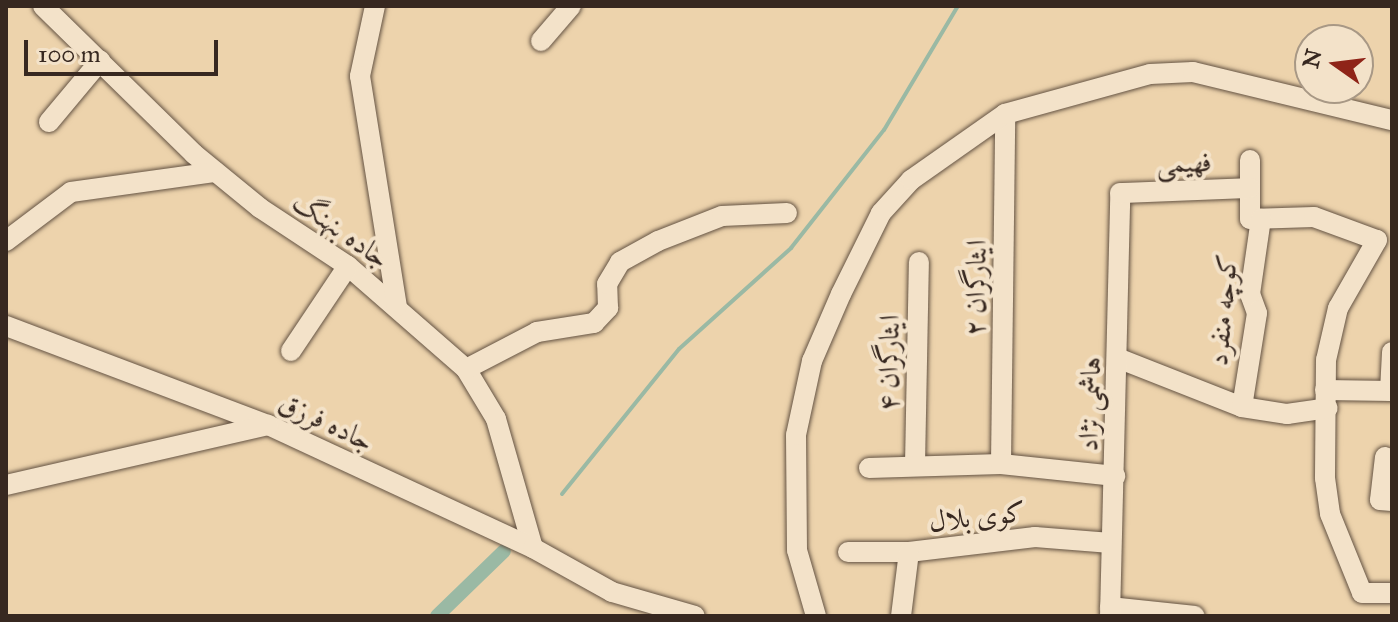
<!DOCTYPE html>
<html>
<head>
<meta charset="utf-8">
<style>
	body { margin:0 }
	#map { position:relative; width:1398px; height:622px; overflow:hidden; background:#edd3ac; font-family:"IM FELL Great Primer",Amiri,serif }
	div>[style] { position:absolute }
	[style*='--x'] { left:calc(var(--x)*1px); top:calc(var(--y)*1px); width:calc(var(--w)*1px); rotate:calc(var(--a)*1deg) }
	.stream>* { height:4px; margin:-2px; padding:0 2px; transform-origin:2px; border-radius:2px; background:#9ab9a4 }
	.canal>* { height:14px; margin:-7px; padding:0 7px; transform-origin:7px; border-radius:7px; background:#9ab9a4 }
	.roads { filter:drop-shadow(0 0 2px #645343) drop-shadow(0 0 2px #645343) }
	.minor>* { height:20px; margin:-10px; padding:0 10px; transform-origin:10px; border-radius:10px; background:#f3e2c9 }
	span { translate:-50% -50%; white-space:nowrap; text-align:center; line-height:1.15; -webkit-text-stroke:8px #f3e2c9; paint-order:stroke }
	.street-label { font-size:28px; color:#372820 }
	.frame { position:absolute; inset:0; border:8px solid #372820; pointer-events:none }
	.north { position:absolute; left:1294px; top:24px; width:80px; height:80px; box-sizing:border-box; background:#f3e2c9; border:2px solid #a89885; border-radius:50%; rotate:284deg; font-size:22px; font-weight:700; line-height:32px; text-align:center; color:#372820 }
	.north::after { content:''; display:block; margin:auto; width:28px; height:36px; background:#8f2418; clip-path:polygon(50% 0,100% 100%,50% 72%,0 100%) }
	.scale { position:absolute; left:24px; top:40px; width:194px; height:36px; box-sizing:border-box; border:4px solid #372820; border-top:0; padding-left:10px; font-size:24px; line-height:28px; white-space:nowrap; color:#372820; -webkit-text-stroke:6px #f3e2c9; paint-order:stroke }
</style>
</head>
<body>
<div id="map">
	<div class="stream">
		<i style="--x:562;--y:494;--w:186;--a:-51.1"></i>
		<i style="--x:679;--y:349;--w:151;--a:-42"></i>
		<i style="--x:791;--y:248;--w:150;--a:-51.8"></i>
		<i style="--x:884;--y:130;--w:144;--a:-59.2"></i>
	</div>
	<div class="canal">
		<i style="--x:437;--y:616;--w:93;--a:-44.1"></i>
	</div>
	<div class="roads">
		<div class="minor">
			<i style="--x:43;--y:6;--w:211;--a:44.4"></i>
			<i style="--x:194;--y:154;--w:85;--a:39.3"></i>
			<i style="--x:260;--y:208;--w:105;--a:33.4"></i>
			<i style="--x:348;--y:266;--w:157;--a:41.1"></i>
			<i style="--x:466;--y:369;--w:58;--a:59"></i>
			<i style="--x:496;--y:419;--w:134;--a:74"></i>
			<i style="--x:375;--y:6;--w:72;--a:102.1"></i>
			<i style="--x:360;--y:76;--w:233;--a:80.9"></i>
			<i style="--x:541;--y:41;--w:46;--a:-49.4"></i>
			<i style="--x:49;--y:122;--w:80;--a:-50.1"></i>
			<i style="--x:1250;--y:160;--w:59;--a:90"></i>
			<i style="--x:1250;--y:219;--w:64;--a:-1.8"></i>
			<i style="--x:1314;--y:217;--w:67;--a:20.1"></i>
			<i style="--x:1377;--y:240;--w:78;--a:119.8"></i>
			<i style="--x:1338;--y:308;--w:53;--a:103"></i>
			<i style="--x:1326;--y:360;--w:118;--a:90.5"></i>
			<i style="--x:1325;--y:478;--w:36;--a:82"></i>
			<i style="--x:1330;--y:514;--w:85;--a:67.9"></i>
			<i style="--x:1362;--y:593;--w:30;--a:0"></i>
			<i style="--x:6;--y:241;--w:81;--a:-37"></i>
			<i style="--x:71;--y:192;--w:146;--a:-7.9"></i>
			<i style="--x:6;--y:326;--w:280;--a:20.7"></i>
			<i style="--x:268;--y:425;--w:292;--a:24.9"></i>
			<i style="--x:533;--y:548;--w:90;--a:29.1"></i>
			<i style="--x:612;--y:592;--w:86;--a:16.1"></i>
			<i style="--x:291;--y:351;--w:102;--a:-56.2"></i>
			<i style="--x:1120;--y:359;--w:131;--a:21.5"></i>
			<i style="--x:1242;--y:407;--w:46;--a:8.8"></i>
			<i style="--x:1287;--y:414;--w:41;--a:-8.3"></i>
			<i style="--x:466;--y:369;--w:80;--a:-27.5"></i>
			<i style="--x:537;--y:332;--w:58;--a:-9"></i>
			<i style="--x:594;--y:323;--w:21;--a:-47"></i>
			<i style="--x:608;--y:308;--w:24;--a:-92"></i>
			<i style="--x:607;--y:284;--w:26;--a:-59"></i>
			<i style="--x:620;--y:262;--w:43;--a:-28.9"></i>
			<i style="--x:658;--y:241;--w:69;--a:-21.3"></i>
			<i style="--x:722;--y:216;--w:65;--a:-2.6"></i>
			<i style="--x:1325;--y:390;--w:67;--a:0.9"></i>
			<i style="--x:1390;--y:391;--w:39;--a:-87"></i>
			<i style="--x:1242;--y:407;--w:95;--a:-80.9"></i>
			<i style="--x:1257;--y:313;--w:20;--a:-110"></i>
			<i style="--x:1250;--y:294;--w:76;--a:-81.7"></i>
			<i style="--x:1385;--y:457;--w:43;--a:96.6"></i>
			<i style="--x:1380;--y:500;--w:12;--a:5"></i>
			<i style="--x:1001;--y:464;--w:350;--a:-89.3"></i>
			<i style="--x:915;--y:465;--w:203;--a:-88.9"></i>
			<i style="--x:869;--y:468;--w:132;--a:-1.7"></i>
			<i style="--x:1001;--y:464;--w:115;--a:6"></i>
			<i style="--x:6;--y:485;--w:269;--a:-12.9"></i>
			<i style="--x:848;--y:552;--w:61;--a:0"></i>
			<i style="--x:909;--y:552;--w:127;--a:-6.8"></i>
			<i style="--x:1035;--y:537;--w:76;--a:4.5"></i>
			<i style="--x:1110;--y:607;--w:85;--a:6"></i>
			<i style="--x:816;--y:616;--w:69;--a:-106.1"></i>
			<i style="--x:797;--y:550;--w:115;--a:-90.5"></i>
			<i style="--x:796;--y:435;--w:76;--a:-77.8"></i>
			<i style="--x:812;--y:361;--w:73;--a:-66.6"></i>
			<i style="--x:841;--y:294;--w:90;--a:-63.7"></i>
			<i style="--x:881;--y:213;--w:45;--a:-47.7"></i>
			<i style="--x:911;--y:180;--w:115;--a:-35.1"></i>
			<i style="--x:1005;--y:114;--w:150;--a:-15.4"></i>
			<i style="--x:1150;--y:74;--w:43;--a:-2.7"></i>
			<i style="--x:1193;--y:72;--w:205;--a:13.6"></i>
			<i style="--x:901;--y:616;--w:64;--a:-82.9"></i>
			<i style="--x:1110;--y:616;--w:423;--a:-88.6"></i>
			<i style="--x:1120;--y:193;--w:130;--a:-2.2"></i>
		</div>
	</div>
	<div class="street-label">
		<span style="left:1184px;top:163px;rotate:-2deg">فهیمی</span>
		<span style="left:341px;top:230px;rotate:35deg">جاده بنهنگ</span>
		<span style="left:976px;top:288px;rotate:-89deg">ایثارگران ۲</span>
		<span style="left:1223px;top:310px;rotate:-85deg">کوچه منفرد</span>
		<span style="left:889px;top:363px;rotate:-89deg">ایثارگران ۴</span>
		<span style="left:1090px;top:404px;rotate:-88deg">هاشمی نژاد</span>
		<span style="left:326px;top:422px;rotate:25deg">جاده فرزق</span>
		<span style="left:977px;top:517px;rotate:-6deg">کوی بلال</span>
	</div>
	<div class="frame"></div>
	<div class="north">N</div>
	<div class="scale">100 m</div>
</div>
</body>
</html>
